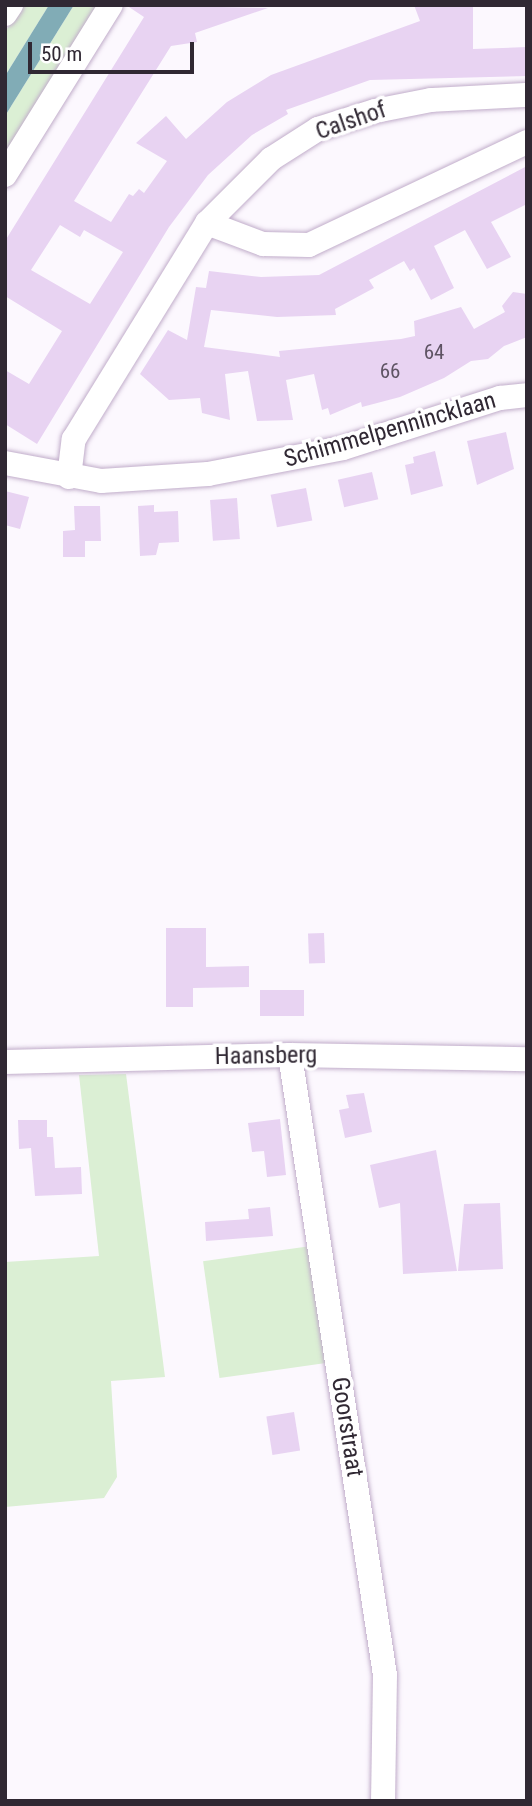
<!DOCTYPE html>
<html>
<head>
<meta charset="utf-8">
<style>
	body { margin:0 }
	#map { position:relative; width:532px; height:1806px; overflow:hidden; background:#fcf8fe; font-family:"Roboto Condensed",sans-serif }
	div>[style] { position:absolute }
	[style*='--x'] { left:calc(var(--x)*1px); top:calc(var(--y)*1px); width:calc(var(--w)*1px); rotate:calc(var(--a)*1deg) }
	.green>* { inset:0; background:#dbefd4; transform-origin:0 0 }
	.water>* { inset:0; background:#81acb6 }
	.building>* { inset:0; background:#e8d3f2; transform-origin:0 0 }
	.roads { filter:drop-shadow(0 0 2px #c1adca) drop-shadow(0 0 2px #c1adca) }
	.minor>* { height:24px; margin:-12px; padding:0 12px; transform-origin:12px; border-radius:12px; background:#fff }
	span { translate:-50% -50%; white-space:nowrap; text-align:center; line-height:1.15; -webkit-text-stroke:7px #fff; paint-order:stroke }
	.number-label { font-size:21px; color:#5e5363 }
	.number-label span { -webkit-text-stroke-width:0 }
	.street-label { font-size:24px; color:#302833 }
	.frame { position:absolute; inset:0; border:7px solid #302833; pointer-events:none }
	.scale { position:absolute; left:28px; top:42px; width:166px; height:32px; box-sizing:border-box; border:4px solid #302833; border-top:0; padding-left:9px; font-size:21px; line-height:24px; white-space:nowrap; color:#302833; -webkit-text-stroke:5px #fff; paint-order:stroke }
</style>
</head>
<body>
<div id="map">
	<div class="green">
		<i style="clip-path:polygon(22px 5px,49px 5px,5px 76px,5px 32px)"></i>
		<i style="clip-path:polygon(74px 5px,103px 5px,5px 162px,5px 116px)"></i>
		<i style="clip-path:polygon(126px 1074px,165px 1377px,111px 1381px,117px 1477px,104px 1498px,5px 1507px,5px 1262px,99px 1256px,79px 1075px)"></i>
		<i style="left:311px;top:1246px;width:118px;height:109px;rotate:82deg"></i>
	</div>
	<div class="water">
		<i style="clip-path:polygon(49px 5px,74px 5px,5px 116px,5px 76px)"></i>
	</div>
	<div class="building">
		<i style="clip-path:polygon(evenodd,126px 5px,268px 8px,195px 33px,197px 42px,171px 46px,74px 201px,111px 222px,129px 194px,133px 196px,139px 189px,144px 193px,167px 161px,136px 143px,166px 116px,186px 139px,227px 102px,271px 75px,420px 21px,414px 5px,473px 5px,473px 49px,527px 47px,527px 76px,370px 80px,286px 110px,288px 114px,252px 135px,208px 175px,169px 227px,37px 444px,5px 424px,5px 370px,29px 384px,62px 331px,5px 296px,5px 241px,144px 17px,126px 5px,60px 225px,80px 237px,84px 230px,123px 252px,90px 304px,31px 270px,60px 225px)"></i>
		<i style="clip-path:polygon(527px 166px,527px 204px,491px 222px,511px 257px,487px 269px,465px 230px,434px 246px,454px 288px,431px 300px,414px 268px,410px 271px,404px 261px,369px 280px,374px 288px,335px 309px,336px 315px,277px 317px,211px 310px,204px 347px,280px 357px,279px 351px,401px 339px,415px 336px,414px 321px,461px 307px,474px 329px,505px 312px,502px 306px,513px 292px,527px 294px,527px 337px,504px 346px,488px 359px,471px 361px,444px 378px,400px 397px,362px 407px,361px 402px,330px 415px,328px 408px,322px 410px,314px 374px,286px 380px,293px 420px,257px 421px,248px 371px,225px 374px,230px 420px,202px 413px,200px 398px,169px 400px,140px 374px,168px 330px,187px 340px,196px 287px,206px 288px,209px 271px,261px 277px,319px 275px)"></i>
		<i style="clip-path:polygon(506px 432px,514px 469px,477px 485px,467px 441px)"></i>
		<i style="clip-path:polygon(435px 451px,443px 486px,411px 495px,405px 465px,414px 463px,413px 457px)"></i>
		<i style="left:372px;top:472px;width:28px;height:35px;rotate:77deg"></i>
		<i style="left:306px;top:488px;width:33px;height:36px;rotate:79deg"></i>
		<i style="clip-path:polygon(5px 491px,29px 497px,20px 529px,5px 525px)"></i>
		<i style="left:237px;top:498px;width:41px;height:27px;rotate:86deg"></i>
		<i style="clip-path:polygon(154px 505px,154px 512px,178px 511px,179px 542px,159px 543px,156px 555px,140px 556px,138px 506px)"></i>
		<i style="clip-path:polygon(74px 506px,100px 506px,101px 541px,85px 541px,85px 557px,63px 557px,63px 531px,75px 530px)"></i>
		<i style="clip-path:polygon(166px 928px,206px 928px,206px 967px,249px 966px,249px 987px,193px 988px,193px 1007px,166px 1007px)"></i>
		<i style="left:324px;top:933px;width:30px;height:16px;rotate:88deg"></i>
		<i style="left:260px;top:990px;width:44px;height:26px"></i>
		<i style="clip-path:polygon(364px 1093px,372px 1132px,345px 1138px,339px 1110px,349px 1108px,346px 1095px)"></i>
		<i style="clip-path:polygon(280px 1119px,286px 1175px,267px 1177px,264px 1151px,252px 1152px,248px 1123px)"></i>
		<i style="clip-path:polygon(18px 1120px,47px 1120px,47px 1137px,53px 1137px,55px 1168px,81px 1167px,82px 1194px,35px 1196px,31px 1148px,19px 1149px)"></i>
		<i style="clip-path:polygon(436px 1150px,457px 1271px,403px 1274px,400px 1203px,379px 1208px,370px 1165px)"></i>
		<i style="clip-path:polygon(500px 1203px,503px 1269px,458px 1271px,464px 1204px)"></i>
		<i style="clip-path:polygon(270px 1207px,273px 1236px,206px 1241px,205px 1222px,249px 1219px,248px 1209px)"></i>
		<i style="left:294px;top:1412px;width:39px;height:28px;rotate:81deg"></i>
	</div>
	<div class="roads">
		<div class="minor">
			<i style="--x:5;--y:14;--w:11;--a:-56"></i>
			<i style="--x:5;--y:175;--w:200;--a:-58.1"></i>
			<i style="--x:207;--y:223;--w:60;--a:20.6"></i>
			<i style="--x:263;--y:244;--w:46;--a:1.2"></i>
			<i style="--x:309;--y:245;--w:241;--a:-25.3"></i>
			<i style="--x:5;--y:463;--w:98;--a:10.6"></i>
			<i style="--x:101;--y:481;--w:107;--a:-3.7"></i>
			<i style="--x:208;--y:474;--w:137;--a:-10.9"></i>
			<i style="--x:343;--y:448;--w:165;--a:-17.7"></i>
			<i style="--x:500;--y:398;--w:27;--a:-6"></i>
			<i style="--x:69;--y:477;--w:38;--a:-83"></i>
			<i style="--x:74;--y:439;--w:254;--a:-58.4"></i>
			<i style="--x:207;--y:223;--w:91;--a:-45"></i>
			<i style="--x:271;--y:159;--w:56;--a:-32.6"></i>
			<i style="--x:318;--y:129;--w:60;--a:-17.5"></i>
			<i style="--x:375;--y:111;--w:57;--a:-11.1"></i>
			<i style="--x:431;--y:100;--w:96;--a:-3"></i>
			<i style="--x:290;--y:1055;--w:627;--a:81.29"></i>
			<i style="--x:385;--y:1675;--w:126;--a:90.9"></i>
			<i style="--x:5;--y:1062;--w:285;--a:-1.4"></i>
			<i style="--x:290;--y:1055;--w:237;--a:1"></i>
		</div>
	</div>
	<div class="number-label">
		<span style="left:434px;top:352px">64</span>
		<span style="left:390px;top:371px">66</span>
	</div>
	<div class="street-label">
		<span style="left:351px;top:121px;rotate:-19deg">Calshof</span>
		<span style="left:390px;top:430px;rotate:-16deg">Schimmelpennincklaan</span>
		<span style="left:266px;top:1056px;rotate:-1deg">Haansberg</span>
		<span style="left:347px;top:1427px;rotate:81deg">Goorstraat</span>
	</div>
	<div class="frame"></div>
	<div class="scale">50 m</div>
</div>
</body>
</html>
